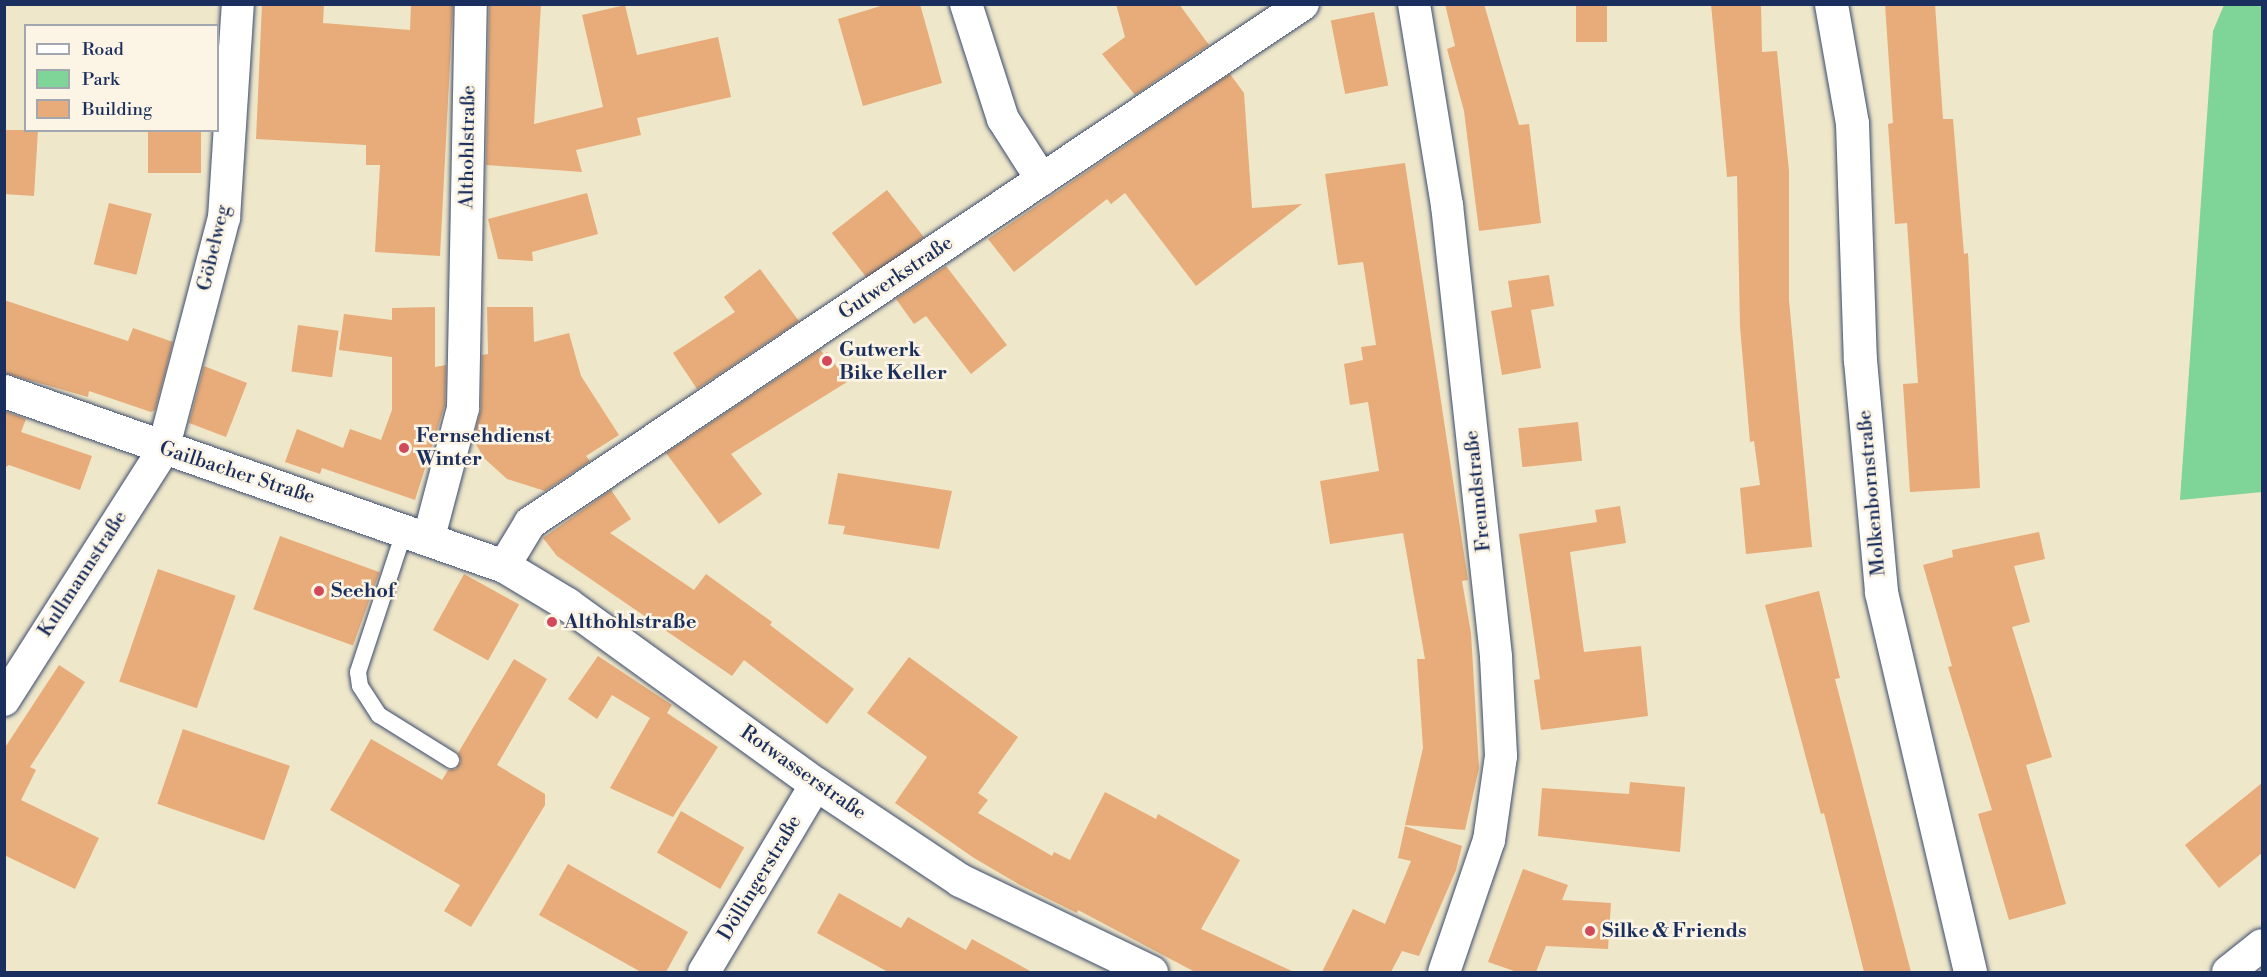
<!DOCTYPE html>
<html>
<head>
<meta charset="utf-8">
<style>
	body { margin:0 }
	#map { position:relative; width:2267px; height:977px; overflow:hidden; background:#efe7c9; font-family:"Libre Bodoni",serif }
	div>[style] { position:absolute }
	[style*='--x'] { left:calc(var(--x)*1px); top:calc(var(--y)*1px); width:calc(var(--w)*1px); rotate:calc(var(--a)*1deg) }
	.green>* { inset:0; background:#7fd497 }
	.building>* { inset:0; background:#e7ac79; transform-origin:0 0 }
	.roads { filter:drop-shadow(0 0 2px #3b4b6e) drop-shadow(0 0 2px #3b4b6e) }
	.service>* { height:16px; margin:-8px; padding:0 8px; transform-origin:8px; border-radius:8px; background:#fff }
	.minor>* { height:32px; margin:-16px; padding:0 16px; transform-origin:16px; border-radius:16px; background:#fff }
	.tertiary>* { height:33px; margin:-16.5px; padding:0 16.5px; transform-origin:16.5px; border-radius:16.5px; background:#fff }
	.dots>* { width:16px; height:16px; translate:-50% -50%; box-sizing:border-box; border:3px solid #fcf5e5; border-radius:50% }
	span { translate:-50% -50%; white-space:nowrap; text-align:center; line-height:1.15; -webkit-text-stroke:5px #fcf5e5; paint-order:stroke }
	.street-label { font-size:20px; color:#1b2f5e }
	.poi-label { font-size:20px; color:#1b2f5e; font-weight:700 }
	.left { translate:0 -50%; text-align:left }
	.frame { position:absolute; inset:0; border:6px solid #1b2f5e; pointer-events:none }
	.legend { position:absolute; left:24px; top:24px; width:195px; height:108px; box-sizing:border-box; background:#fcf5e5; border:2px solid #a2a6af; margin:0; padding:8px 10px; list-style:none; font-size:18px; color:#1b2f5e }
	.legend li { display:flex; align-items:center; gap:12px; height:30px }
	.legend b { width:30px; border:2px solid #a2a6af }
</style>
</head>
<body>
<div id="map">
	<div class="green">
		<i style="clip-path:polygon(2224px 5px,2262px 5px,2262px 492px,2180px 500px,2213px 31px)"></i>
	</div>
	<div class="building">
		<i style="clip-path:polygon(262px 4px,324px 4px,323px 23px,410px 30px,411px 4px,453px 4px,440px 256px,375px 252px,380px 165px,366px 165px,366px 145px,256px 139px)"></i>
		<i style="clip-path:polygon(489px 4px,541px 4px,534px 124px,603px 107px,582px 15px,625px 5px,637px 55px,718px 37px,731px 97px,637px 118px,641px 135px,576px 150px,582px 172px,486px 165px)"></i>
		<i style="clip-path:polygon(887px 4px,920px 4px,942px 83px,863px 106px,838px 19px)"></i>
		<i style="clip-path:polygon(1116px 4px,1179px 4px,1209px 45px,1135px 95px,1102px 54px,1125px 37px)"></i>
		<i style="clip-path:polygon(1445px 4px,1484px 4px,1519px 125px,1529px 124px,1541px 223px,1479px 231px,1464px 111px,1447px 49px,1455px 46px)"></i>
		<i style="left:1576px;top:4px;width:31px;height:38px"></i>
		<i style="clip-path:polygon(1711px 4px,1761px 4px,1762px 52px,1777px 51px,1789px 171px,1789px 300px,1812px 547px,1746px 554px,1740px 488px,1760px 485px,1754px 441px,1750px 442px,1740px 327px,1737px 176px,1727px 177px)"></i>
		<i style="clip-path:polygon(1885px 4px,1935px 4px,1943px 119px,1953px 119px,1964px 254px,1968px 253px,1980px 488px,1910px 492px,1903px 384px,1918px 383px,1907px 223px,1895px 224px,1888px 124px,1893px 123px)"></i>
		<i style="left:1374px;top:12px;width:75px;height:44px;rotate:79deg"></i>
		<i style="clip-path:polygon(1230px 74px,1244px 93px,1252px 208px,1302px 204px,1196px 286px,1125px 193px,1111px 204px,1107px 199px,1014px 272px,988px 239px)"></i>
		<i style="clip-path:polygon(4px 130px,38px 130px,34px 196px,4px 194px)"></i>
		<i style="left:148px;top:130px;width:53px;height:43px"></i>
		<i style="clip-path:polygon(1405px 163px,1468px 580px,1462px 581px,1471px 633px,1479px 768px,1465px 830px,1405px 825px,1423px 748px,1417px 659px,1425px 659px,1403px 533px,1330px 544px,1320px 481px,1379px 471px,1368px 402px,1350px 405px,1344px 364px,1363px 360px,1361px 347px,1376px 345px,1363px 262px,1338px 265px,1325px 174px)"></i>
		<i style="left:887px;top:190px;width:60px;height:70px;rotate:52deg"></i>
		<i style="clip-path:polygon(587px 193px,598px 234px,532px 252px,533px 261px,498px 259px,488px 219px)"></i>
		<i style="left:109px;top:203px;width:44px;height:63px;rotate:14deg"></i>
		<i style="clip-path:polygon(946px 266px,1007px 345px,971px 374px,926px 316px,914px 324px,896px 299px)"></i>
		<i style="clip-path:polygon(760px 269px,799px 321px,697px 389px,673px 353px,735px 312px,724px 297px)"></i>
		<i style="clip-path:polygon(1549px 275px,1554px 306px,1531px 310px,1541px 368px,1502px 375px,1491px 311px,1512px 307px,1508px 281px)"></i>
		<i style="clip-path:polygon(4px 300px,128px 341px,133px 328px,173px 342px,155px 410px,151px 412px,89px 391px,88px 397px,4px 373px)"></i>
		<i style="clip-path:polygon(435px 307px,435px 367px,446px 365px,445px 405px,415px 500px,322px 468px,320px 474px,285px 462px,297px 429px,343px 448px,350px 429px,381px 440px,392px 410px,392px 357px,339px 350px,344px 314px,392px 320px,392px 308px)"></i>
		<i style="clip-path:polygon(487px 307px,533px 307px,534px 342px,569px 333px,581px 376px,619px 435px,586px 456px,590px 461px,545px 491px,507px 479px,485px 459px,473px 440px,481px 409px,482px 355px,488px 354px)"></i>
		<i style="left:298px;top:325px;width:41px;height:47px;rotate:8deg"></i>
		<i style="clip-path:polygon(820px 350px,824px 354px,827px 352px,847px 382px,731px 454px,762px 494px,719px 524px,666px 453px)"></i>
		<i style="clip-path:polygon(204px 366px,247px 383px,226px 437px,189px 423px)"></i>
		<i style="clip-path:polygon(4px 411px,26px 419px,21px 432px,92px 456px,80px 490px,9px 465px,4px 468px)"></i>
		<i style="left:1578px;top:422px;width:39px;height:60px;rotate:84deg"></i>
		<i style="clip-path:polygon(838px 473px,952px 491px,939px 549px,843px 534px,845px 526px,828px 524px)"></i>
		<i style="clip-path:polygon(611px 490px,631px 519px,610px 533px,694px 590px,706px 574px,772px 622px,770px 625px,854px 689px,827px 724px,744px 660px,732px 676px,557px 556px,543px 538px)"></i>
		<i style="clip-path:polygon(1620px 506px,1626px 543px,1570px 552px,1584px 652px,1641px 646px,1648px 716px,1541px 730px,1534px 680px,1540px 679px,1519px 534px,1597px 522px,1595px 510px)"></i>
		<i style="clip-path:polygon(2039px 532px,2045px 559px,2014px 566px,2030px 622px,2012px 627px,2052px 757px,2026px 765px,2066px 904px,2009px 920px,1978px 814px,1992px 810px,1948px 667px,1952px 666px,1923px 565px,1953px 557px,1952px 550px)"></i>
		<i style="left:280px;top:536px;width:106px;height:78px;rotate:20deg"></i>
		<i style="left:158px;top:569px;width:82px;height:119px;rotate:19deg"></i>
		<i style="left:464px;top:574px;width:63px;height:64px;rotate:29deg"></i>
		<i style="clip-path:polygon(1819px 591px,1840px 678px,1835px 679px,1911px 972px,1864px 972px,1824px 813px,1821px 814px,1765px 605px)"></i>
		<i style="clip-path:polygon(598px 656px,672px 705px,667px 713px,718px 747px,673px 817px,610px 788px,650px 718px,612px 695px,597px 719px,568px 699px)"></i>
		<i style="clip-path:polygon(909px 657px,1018px 737px,978px 793px,988px 800px,978px 813px,1052px 856px,1054px 852px,1070px 860px,1105px 792px,1156px 819px,1158px 814px,1240px 860px,1201px 929px,1294px 972px,1195px 972px,1078px 910px,1077px 913px,1020px 885px,974px 858px,895px 803px,927px 757px,867px 713px)"></i>
		<i style="clip-path:polygon(514px 659px,547px 679px,497px 765px,545px 794px,545px 805px,471px 927px,444px 911px,460px 885px,330px 810px,371px 739px,442px 780px,448px 770px,456px 769px,461px 761px,458px 753px)"></i>
		<i style="clip-path:polygon(59px 665px,85px 682px,30px 767px,36px 770px,21px 800px,99px 838px,75px 889px,4px 855px,4px 749px)"></i>
		<i style="left:183px;top:729px;width:113px;height:79px;rotate:19deg"></i>
		<i style="clip-path:polygon(1630px 782px,1685px 787px,1680px 852px,1538px 836px,1542px 788px,1629px 794px)"></i>
		<i style="clip-path:polygon(2262px 783px,2262px 853px,2219px 888px,2185px 845px)"></i>
		<i style="left:681px;top:811px;width:73px;height:48px;rotate:30deg"></i>
		<i style="clip-path:polygon(1405px 826px,1462px 846px,1456px 870px,1419px 956px,1402px 951px,1391px 972px,1322px 972px,1353px 909px,1385px 924px,1411px 861px,1398px 858px)"></i>
		<i style="clip-path:polygon(568px 864px,688px 932px,666px 972px,641px 972px,539px 915px)"></i>
		<i style="clip-path:polygon(1523px 869px,1568px 885px,1562px 900px,1611px 903px,1608px 949px,1546px 946px,1536px 972px,1517px 972px,1488px 962px)"></i>
		<i style="clip-path:polygon(839px 893px,901px 928px,908px 917px,966px 950px,972px 939px,1032px 972px,888px 972px,817px 933px)"></i>
	</div>
	<div class="roads">
		<div class="service">
			<i style="--x:405;--y:529;--w:151;--a:108.2"></i>
			<i style="--x:358;--y:672;--w:14;--a:82"></i>
			<i style="--x:360;--y:686;--w:35;--a:57"></i>
			<i style="--x:379;--y:715;--w:85;--a:32"></i>
		</div>
		<div class="minor">
			<i style="--x:966;--y:4;--w:121;--a:72.2"></i>
			<i style="--x:1003;--y:119;--w:72;--a:57.4"></i>
			<i style="--x:1414;--y:4;--w:204;--a:80.7"></i>
			<i style="--x:1447;--y:205;--w:455;--a:83.8"></i>
			<i style="--x:1496;--y:657;--w:99;--a:87.1"></i>
			<i style="--x:1501;--y:756;--w:85;--a:98.1"></i>
			<i style="--x:1489;--y:840;--w:139;--a:108.8"></i>
			<i style="--x:429;--y:537;--w:133;--a:-75.2"></i>
			<i style="--x:463;--y:408;--w:404;--a:-88.9"></i>
			<i style="--x:504;--y:566;--w:50;--a:-58.8"></i>
			<i style="--x:530;--y:523;--w:931;--a:-33.88"></i>
			<i style="--x:4;--y:700;--w:296;--a:-57.5"></i>
			<i style="--x:163;--y:450;--w:240;--a:-75.3"></i>
			<i style="--x:224;--y:218;--w:214;--a:-86.3"></i>
			<i style="--x:704;--y:972;--w:219;--a:-59.2"></i>
			<i style="--x:2228;--y:972;--w:43;--a:-38.5"></i>
		</div>
		<div class="tertiary">
			<i style="--x:1831;--y:4;--w:121;--a:80"></i>
			<i style="--x:1852;--y:123;--w:237;--a:88.1"></i>
			<i style="--x:1860;--y:360;--w:233;--a:84.8"></i>
			<i style="--x:1881;--y:592;--w:390;--a:76.8"></i>
			<i style="--x:4;--y:391;--w:530;--a:19.29"></i>
			<i style="--x:504;--y:566;--w:74;--a:31.1"></i>
			<i style="--x:567;--y:604;--w:307;--a:35.9"></i>
			<i style="--x:816;--y:784;--w:173;--a:33.7"></i>
			<i style="--x:960;--y:880;--w:212;--a:25.7"></i>
		</div>
	</div>
	<div class="dots">
		<i style="left:827px;top:361px;background:#d1495b"></i>
		<i style="left:404px;top:448px;background:#d1495b"></i>
		<i style="left:319px;top:591px;background:#d1495b"></i>
		<i style="left:552px;top:622px;background:#d1495b"></i>
		<i style="left:1590px;top:931px;background:#d1495b"></i>
	</div>
	<div class="street-label">
		<span style="left:468px;top:147px;rotate:-89deg">Althohlstraße</span>
		<span style="left:214px;top:248px;rotate:-77deg">Göbelweg</span>
		<span style="left:896px;top:278px;rotate:-34deg">Gutwerkstraße</span>
		<span style="left:237px;top:473px;rotate:18deg">Gailbacher Straße</span>
		<span style="left:1478px;top:491px;rotate:-96deg">Freundstraße</span>
		<span style="left:1872px;top:493px;rotate:-95deg">Molkenbornstraße</span>
		<span style="left:83px;top:574px;rotate:-57deg">Kullmannstraße</span>
		<span style="left:803px;top:773px;rotate:35deg">Rotwasserstraße</span>
		<span style="left:760px;top:878px;rotate:-59deg">Döllingerstraße</span>
	</div>
	<div class="poi-label">
		<span class="left" style="left:839px;top:362px">Gutwerk<br>Bike Keller</span>
		<span class="left" style="left:416px;top:448px">Fernsehdienst<br>Winter</span>
		<span class="left" style="left:331px;top:591px">Seehof</span>
		<span class="left" style="left:564px;top:622px">Althohlstraße</span>
		<span class="left" style="left:1602px;top:931px">Silke &amp; Friends</span>
	</div>
	<div class="frame"></div>
	<ul class="legend">
	<li><b style="height:8px;background:#fff"></b>Road</li>
	<li><b style="height:16px;background:#7fd497"></b>Park</li>
	<li><b style="height:16px;background:#e7ac79"></b>Building</li>
	</ul>
</div>
</body>
</html>
